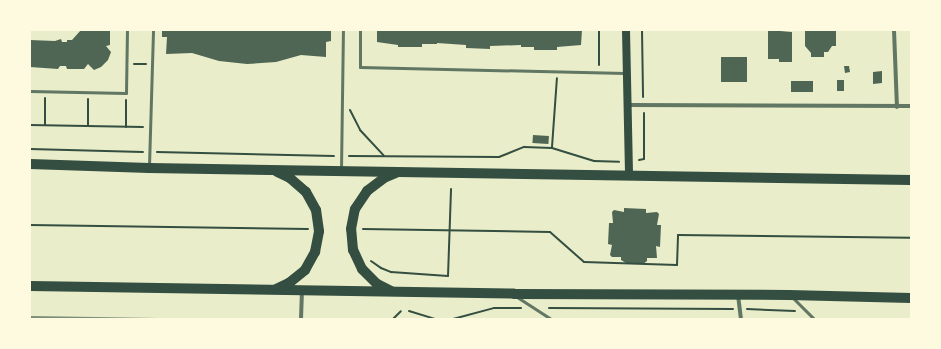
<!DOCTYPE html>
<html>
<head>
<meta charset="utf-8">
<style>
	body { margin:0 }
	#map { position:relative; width:941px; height:349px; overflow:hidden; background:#e9edc9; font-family:"Alegreya Sans",sans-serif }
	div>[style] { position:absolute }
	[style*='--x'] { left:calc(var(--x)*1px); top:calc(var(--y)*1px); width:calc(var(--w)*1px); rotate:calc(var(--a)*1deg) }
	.building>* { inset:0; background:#4f6655; transform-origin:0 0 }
	.path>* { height:2px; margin:-1px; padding:0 1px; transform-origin:1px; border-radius:1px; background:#344e41 }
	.service>* { height:3px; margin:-1.5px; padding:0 1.5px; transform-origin:1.5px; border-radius:1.5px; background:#617663 }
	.minor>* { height:4px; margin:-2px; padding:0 2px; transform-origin:2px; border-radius:2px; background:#617663 }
	.secondary>* { height:8px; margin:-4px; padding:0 4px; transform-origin:4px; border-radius:4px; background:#344e41 }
	.primary>* { height:10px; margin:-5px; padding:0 5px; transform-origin:5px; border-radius:5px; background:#344e41 }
	.rail>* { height:3px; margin:-1.5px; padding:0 1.5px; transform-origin:1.5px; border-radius:1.5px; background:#7c8e77 }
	span { translate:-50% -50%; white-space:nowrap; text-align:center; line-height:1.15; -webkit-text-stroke:3px #fefae0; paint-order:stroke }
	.frame { position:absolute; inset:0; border:31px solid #fefae0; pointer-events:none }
</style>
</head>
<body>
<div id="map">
	<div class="building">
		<i style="clip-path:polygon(81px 30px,110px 30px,110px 45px,106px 46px,111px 52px,108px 60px,101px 67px,94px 70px,88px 64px,84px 69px,67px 69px,66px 66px,60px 66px,58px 69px,30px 67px,30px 40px,55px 41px,61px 39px,62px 42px,67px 42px,67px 40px,72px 40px)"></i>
		<i style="clip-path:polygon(162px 30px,331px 30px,331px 41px,326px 42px,326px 57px,301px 55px,276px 62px,247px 64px,219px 61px,192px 53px,166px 54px,167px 37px,162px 37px)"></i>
		<i style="clip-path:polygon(377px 30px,582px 30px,581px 45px,557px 47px,557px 50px,534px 50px,534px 47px,521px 47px,521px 45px,490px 46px,490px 49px,466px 48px,466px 45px,437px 43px,437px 44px,422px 44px,422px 47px,398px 47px,398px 45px,377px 42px)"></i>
		<i style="clip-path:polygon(768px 30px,792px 32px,792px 62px,779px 62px,779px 59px,768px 59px)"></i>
		<i style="clip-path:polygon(805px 30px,836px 30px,836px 46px,832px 46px,828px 52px,824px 52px,824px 57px,811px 57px,811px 53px,805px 46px)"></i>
		<i style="left:721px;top:57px;width:26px;height:25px"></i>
		<i style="clip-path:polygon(844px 66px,849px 66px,850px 72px,845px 73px)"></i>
		<i style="clip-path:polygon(882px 71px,882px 83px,873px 84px,873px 72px)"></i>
		<i style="left:837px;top:80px;width:7px;height:11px"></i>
		<i style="left:813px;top:81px;width:11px;height:22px;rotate:90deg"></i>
		<i style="left:533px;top:135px;width:16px;height:8px;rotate:4deg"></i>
		<i style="clip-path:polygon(624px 208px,646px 209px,646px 213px,657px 212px,659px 214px,657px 225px,661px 225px,660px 247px,656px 246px,657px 258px,647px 258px,647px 261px,643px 264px,626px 263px,621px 260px,621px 257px,612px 257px,610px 255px,612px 245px,608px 244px,609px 223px,613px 223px,612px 212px,614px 210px,624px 212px)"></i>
	</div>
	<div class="path">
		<i style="--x:642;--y:30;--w:67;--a:89.1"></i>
		<i style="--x:134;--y:64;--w:12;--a:0"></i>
		<i style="--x:599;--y:65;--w:35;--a:-90"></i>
		<i style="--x:350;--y:110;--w:22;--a:63"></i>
		<i style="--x:360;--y:130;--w:35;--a:47"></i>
		<i style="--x:30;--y:125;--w:113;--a:1"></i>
		<i style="--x:45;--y:125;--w:27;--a:-90"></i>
		<i style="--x:88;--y:126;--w:27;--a:-90"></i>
		<i style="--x:126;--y:127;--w:27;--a:-90"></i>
		<i style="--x:552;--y:147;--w:69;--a:-85.9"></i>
		<i style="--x:30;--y:149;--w:113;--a:1.5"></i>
		<i style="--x:157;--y:152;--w:177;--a:1.3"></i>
		<i style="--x:349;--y:156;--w:150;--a:0.4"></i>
		<i style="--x:499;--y:157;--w:27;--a:-22"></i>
		<i style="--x:524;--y:147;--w:28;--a:2"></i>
		<i style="--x:552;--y:148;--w:44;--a:17.2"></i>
		<i style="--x:594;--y:161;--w:25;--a:2"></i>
		<i style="--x:639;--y:160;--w:5;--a:-11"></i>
		<i style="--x:644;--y:159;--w:46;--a:-90"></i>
		<i style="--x:30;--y:225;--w:278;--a:0.8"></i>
		<i style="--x:363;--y:229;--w:187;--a:0.9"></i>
		<i style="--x:550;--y:232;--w:45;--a:41.4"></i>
		<i style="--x:584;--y:262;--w:93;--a:1.8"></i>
		<i style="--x:677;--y:265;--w:30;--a:-88"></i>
		<i style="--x:678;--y:235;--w:233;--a:0.7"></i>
		<i style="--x:371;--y:261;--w:12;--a:35"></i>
		<i style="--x:381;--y:268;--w:11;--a:22"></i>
		<i style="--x:391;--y:272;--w:57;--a:4"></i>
		<i style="--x:448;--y:276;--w:87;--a:-88"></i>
		<i style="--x:549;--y:308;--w:184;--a:0.3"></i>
		<i style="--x:747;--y:309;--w:48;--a:2.4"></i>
		<i style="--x:409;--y:311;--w:27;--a:17"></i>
		<i style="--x:393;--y:319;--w:11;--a:-45"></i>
		<i style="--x:453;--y:319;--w:42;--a:-15"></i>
		<i style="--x:494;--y:308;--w:27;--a:0"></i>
	</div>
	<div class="service">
		<i style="--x:360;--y:30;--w:37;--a:90"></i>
		<i style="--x:360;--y:67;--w:265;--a:1.3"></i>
		<i style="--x:30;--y:91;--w:96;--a:1.2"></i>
		<i style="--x:126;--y:93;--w:63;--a:-89.1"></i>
		<i style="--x:149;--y:166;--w:136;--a:-88.3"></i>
		<i style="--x:341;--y:170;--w:140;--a:-89.2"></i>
		<i style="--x:517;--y:297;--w:40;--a:32.9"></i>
		<i style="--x:792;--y:297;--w:31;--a:45"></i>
	</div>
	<div class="minor">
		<i style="--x:894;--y:30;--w:77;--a:87.8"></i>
		<i style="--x:629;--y:105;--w:282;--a:0.2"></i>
		<i style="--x:738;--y:295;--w:24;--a:83"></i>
		<i style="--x:301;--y:319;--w:28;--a:-88"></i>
	</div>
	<div class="secondary">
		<i style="--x:626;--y:30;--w:144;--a:88.8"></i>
	</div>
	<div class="primary">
		<i style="--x:30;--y:164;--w:119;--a:1.9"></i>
		<i style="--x:149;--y:168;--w:762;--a:0.9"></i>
		<i style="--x:30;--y:286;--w:484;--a:0.9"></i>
		<i style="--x:514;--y:294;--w:275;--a:0.2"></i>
		<i style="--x:789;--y:295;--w:122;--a:1.4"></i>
		<i style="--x:276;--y:289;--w:14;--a:-25"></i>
		<i style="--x:289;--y:283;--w:21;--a:-39"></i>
		<i style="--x:305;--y:270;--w:21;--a:-61"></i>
		<i style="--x:315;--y:252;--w:21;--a:-79"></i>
		<i style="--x:319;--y:231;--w:21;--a:-98"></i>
		<i style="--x:316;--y:210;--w:21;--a:-119"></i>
		<i style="--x:306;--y:192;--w:21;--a:-139"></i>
		<i style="--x:290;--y:178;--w:14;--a:-155"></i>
		<i style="--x:391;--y:291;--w:16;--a:-153"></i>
		<i style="--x:377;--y:284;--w:21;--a:-135"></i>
		<i style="--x:362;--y:269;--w:21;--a:-115"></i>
		<i style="--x:353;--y:250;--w:21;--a:-95"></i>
		<i style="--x:351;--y:229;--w:20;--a:-79"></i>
		<i style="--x:355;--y:209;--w:22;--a:-56"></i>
		<i style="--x:367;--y:191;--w:21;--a:-37"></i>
		<i style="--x:384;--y:178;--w:13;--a:-23"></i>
	</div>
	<div class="rail">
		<i style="--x:30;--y:317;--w:128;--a:0.9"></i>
	</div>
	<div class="frame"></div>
</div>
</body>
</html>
